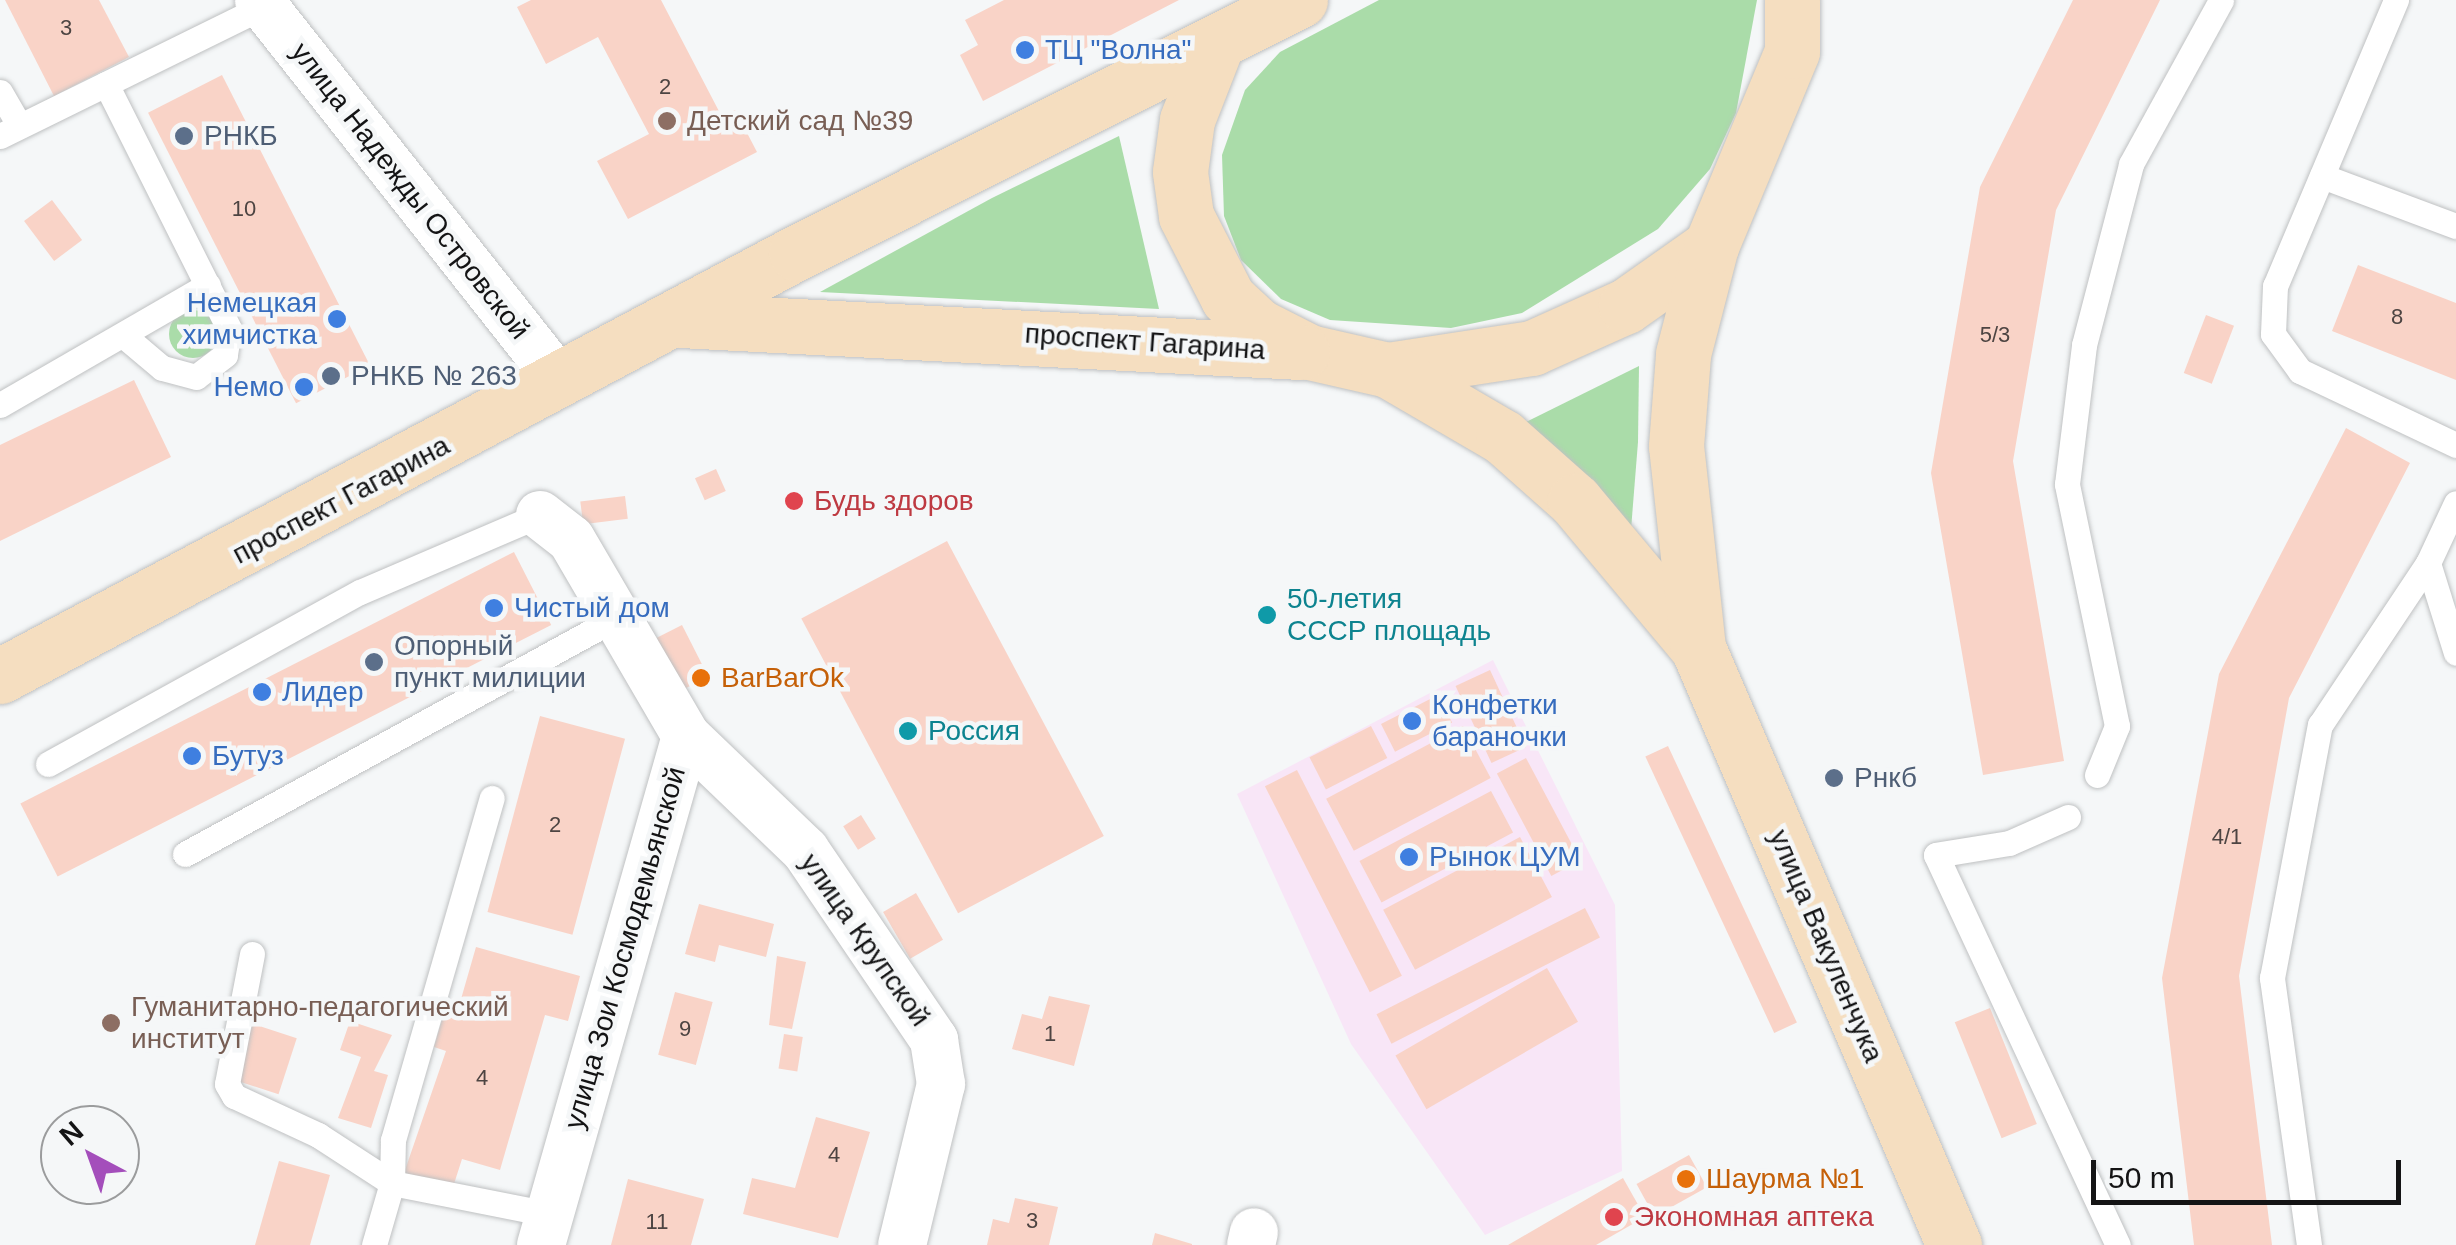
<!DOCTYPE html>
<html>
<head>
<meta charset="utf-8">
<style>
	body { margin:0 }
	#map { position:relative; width:2456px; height:1245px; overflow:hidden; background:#f5f7f8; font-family:Arial,sans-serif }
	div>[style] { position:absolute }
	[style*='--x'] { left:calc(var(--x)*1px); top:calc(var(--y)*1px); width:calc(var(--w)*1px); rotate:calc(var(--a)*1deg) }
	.commercial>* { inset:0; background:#f8e6f7 }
	.green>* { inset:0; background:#aadca9 }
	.round { border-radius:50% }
	.building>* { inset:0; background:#f9d3c7; transform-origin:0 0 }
	.roads { filter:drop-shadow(0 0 2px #bfc1c2) drop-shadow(0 0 2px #bfc1c2) }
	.lane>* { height:25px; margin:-12.5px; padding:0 12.5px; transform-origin:12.5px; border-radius:12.5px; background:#fff }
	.street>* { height:48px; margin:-24px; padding:0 24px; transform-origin:24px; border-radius:24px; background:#fff }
	.secondary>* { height:55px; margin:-27.5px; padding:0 27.5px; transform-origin:27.5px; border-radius:27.5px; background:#f5dec0 }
	.dots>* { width:28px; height:28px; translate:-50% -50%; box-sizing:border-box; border:5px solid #f5f7f8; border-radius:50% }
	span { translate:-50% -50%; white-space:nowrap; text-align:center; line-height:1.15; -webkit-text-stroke:9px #f5f7f8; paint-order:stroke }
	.number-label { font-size:22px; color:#4d4442 }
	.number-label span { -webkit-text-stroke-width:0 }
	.shop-label { font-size:28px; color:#366cbe }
	.left { translate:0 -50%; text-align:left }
	.right { translate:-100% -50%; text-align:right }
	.education-label { font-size:28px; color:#785e54 }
	.service-label { font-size:28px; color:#4e5e75 }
	.street-label { font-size:28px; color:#141415 }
	.health-label { font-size:28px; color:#be3a42 }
	.culture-label { font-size:28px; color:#0d838f }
	.food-label { font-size:28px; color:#c56008 }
	.north { position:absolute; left:40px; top:1105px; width:100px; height:100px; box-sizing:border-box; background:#f5f7f8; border:2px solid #9b9c9d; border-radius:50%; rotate:319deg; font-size:28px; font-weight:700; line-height:40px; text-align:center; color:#141415 }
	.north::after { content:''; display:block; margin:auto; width:35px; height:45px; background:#a44ebb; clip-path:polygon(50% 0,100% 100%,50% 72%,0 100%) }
	.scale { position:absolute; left:2091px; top:1160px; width:310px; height:45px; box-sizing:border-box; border:5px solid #141415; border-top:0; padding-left:12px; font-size:30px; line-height:35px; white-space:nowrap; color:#141415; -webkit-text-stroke:8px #f5f7f8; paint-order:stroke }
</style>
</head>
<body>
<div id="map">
	<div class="commercial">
		<i style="clip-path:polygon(1493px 660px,1615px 905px,1622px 1171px,1485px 1235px,1351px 1044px,1237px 794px)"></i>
	</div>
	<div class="green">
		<i style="clip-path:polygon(1379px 0,1757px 0,1736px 113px,1710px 169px,1658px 229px,1522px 313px,1451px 328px,1330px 320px,1281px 299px,1241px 260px,1224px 216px,1222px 155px,1245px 90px,1280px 52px)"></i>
		<i style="clip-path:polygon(1119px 136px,1159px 309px,820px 292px,992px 198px)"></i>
		<i class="round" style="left:169px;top:310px;width:48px;height:48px"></i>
		<i style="clip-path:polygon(1639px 366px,1638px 442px,1630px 542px,1520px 425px)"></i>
	</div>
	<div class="building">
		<i style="clip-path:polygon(5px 0,99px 0,129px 57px,54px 96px)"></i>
		<i style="clip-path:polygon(531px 0,661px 0,722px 117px,735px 110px,757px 152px,628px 219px,597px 161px,649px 134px,598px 37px,546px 64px,517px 7px)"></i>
		<i style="clip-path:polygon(1004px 0,1179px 0,983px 101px,960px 55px,978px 45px,965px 20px)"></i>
		<i style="clip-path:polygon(2073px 0,2160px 0,2056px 210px,2013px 461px,2064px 761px,1983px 775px,1931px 473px,1980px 187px)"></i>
		<i style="left:222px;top:75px;width:326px;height:83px;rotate:63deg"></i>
		<i style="left:52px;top:200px;width:50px;height:35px;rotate:53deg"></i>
		<i style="clip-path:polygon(2358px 265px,2456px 303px,2456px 380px,2332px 331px)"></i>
		<i style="left:2206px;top:315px;width:30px;height:62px;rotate:21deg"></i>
		<i style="clip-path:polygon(134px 380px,171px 457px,0 541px,0 445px)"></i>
		<i style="clip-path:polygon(2346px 428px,2410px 463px,2289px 698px,2239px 976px,2272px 1245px,2194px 1245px,2162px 978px,2219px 674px)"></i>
		<i style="left:716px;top:469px;width:24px;height:23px;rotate:66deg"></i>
		<i style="left:625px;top:496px;width:23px;height:45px;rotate:83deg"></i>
		<i style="left:947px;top:541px;width:334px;height:165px;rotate:62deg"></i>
		<i style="left:514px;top:552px;width:82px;height:554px;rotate:63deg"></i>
		<i style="left:682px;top:625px;width:58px;height:31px;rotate:63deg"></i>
		<i style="left:1490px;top:670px;width:85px;height:38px;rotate:65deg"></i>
		<i style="left:1438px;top:695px;width:31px;height:64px;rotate:63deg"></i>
		<i style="left:540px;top:716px;width:88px;height:203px;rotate:15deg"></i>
		<i style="left:1371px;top:726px;width:36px;height:69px;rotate:63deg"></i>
		<i style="left:1463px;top:726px;width:59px;height:155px;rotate:62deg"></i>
		<i style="left:1668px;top:746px;width:305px;height:25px;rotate:65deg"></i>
		<i style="left:1526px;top:758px;width:116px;height:33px;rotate:62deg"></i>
		<i style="left:1297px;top:770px;width:231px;height:36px;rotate:63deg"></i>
		<i style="left:1491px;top:791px;width:47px;height:149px;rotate:62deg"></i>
		<i style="left:861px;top:815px;width:28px;height:21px;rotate:58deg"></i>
		<i style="left:1520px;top:837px;width:68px;height:155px;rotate:62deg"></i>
		<i style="left:916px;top:893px;width:54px;height:38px;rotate:60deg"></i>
		<i style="clip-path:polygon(699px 904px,774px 924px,766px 957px,719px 945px,715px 962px,685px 954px)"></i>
		<i style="left:1585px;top:908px;width:33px;height:234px;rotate:63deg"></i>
		<i style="clip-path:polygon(476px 947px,580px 976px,568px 1021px,545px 1015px,500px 1170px,462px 1159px,453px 1187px,404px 1173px,446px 1051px,434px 1047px,447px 1003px,459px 1006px)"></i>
		<i style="clip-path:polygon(777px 956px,806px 962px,792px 1029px,769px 1025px)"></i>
		<i style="left:1547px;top:968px;width:62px;height:175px;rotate:60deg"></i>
		<i style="left:675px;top:992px;width:39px;height:65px;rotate:15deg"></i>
		<i style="clip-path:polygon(1049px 996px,1090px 1005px,1074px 1066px,1012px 1049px,1022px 1014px,1042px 1019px)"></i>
		<i style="left:1990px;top:1008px;width:125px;height:38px;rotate:68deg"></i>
		<i style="clip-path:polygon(350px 1021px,392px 1035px,374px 1071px,388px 1075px,371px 1128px,338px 1118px,361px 1057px,340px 1050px)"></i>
		<i style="left:253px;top:1024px;width:46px;height:59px;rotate:18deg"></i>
		<i style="left:784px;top:1034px;width:19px;height:35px;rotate:9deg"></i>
		<i style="clip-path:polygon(816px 1117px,870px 1132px,838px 1238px,743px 1214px,752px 1178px,795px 1188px)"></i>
		<i style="left:1689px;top:1155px;width:37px;height:60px;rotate:61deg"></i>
		<i style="clip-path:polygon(279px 1161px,330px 1175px,310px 1245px,255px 1245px)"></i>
		<i style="clip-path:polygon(1623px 1178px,1645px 1217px,1596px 1245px,1508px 1245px)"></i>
		<i style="clip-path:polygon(628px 1179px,704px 1199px,691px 1245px,611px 1245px)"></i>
		<i style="clip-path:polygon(1015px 1198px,1058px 1207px,1049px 1245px,987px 1245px,993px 1219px,1009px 1223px)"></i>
		<i style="clip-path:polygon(1155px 1233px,1192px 1244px,1192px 1245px,1152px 1245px)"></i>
	</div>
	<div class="roads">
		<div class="lane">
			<i style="--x:2396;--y:0;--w:311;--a:112.9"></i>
			<i style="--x:2275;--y:286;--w:48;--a:92.4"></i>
			<i style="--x:2273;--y:334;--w:46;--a:53.9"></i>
			<i style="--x:2300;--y:371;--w:173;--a:25.4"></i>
			<i style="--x:106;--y:84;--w:274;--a:63.3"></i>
			<i style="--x:229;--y:329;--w:26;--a:99"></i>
			<i style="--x:225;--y:355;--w:36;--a:143"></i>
			<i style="--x:196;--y:377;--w:35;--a:-165"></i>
			<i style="--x:162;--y:368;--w:51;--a:-139.8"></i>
			<i style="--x:0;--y:92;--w:39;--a:60"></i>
			<i style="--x:0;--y:136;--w:294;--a:-26.2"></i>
			<i style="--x:2322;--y:176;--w:143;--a:20.5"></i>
			<i style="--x:0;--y:405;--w:240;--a:-30"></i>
			<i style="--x:2428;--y:563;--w:94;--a:72.7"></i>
			<i style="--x:48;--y:764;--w:356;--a:-28.9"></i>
			<i style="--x:360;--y:592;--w:196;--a:-23.2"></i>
			<i style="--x:2097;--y:775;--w:53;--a:-67.8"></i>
			<i style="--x:2117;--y:726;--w:247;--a:-101.7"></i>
			<i style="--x:2067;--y:484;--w:140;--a:-83"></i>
			<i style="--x:2084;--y:345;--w:187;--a:-75.4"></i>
			<i style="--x:2131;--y:164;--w:187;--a:-61.2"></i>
			<i style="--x:2068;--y:817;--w:64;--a:156.2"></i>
			<i style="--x:2009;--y:843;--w:74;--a:170.7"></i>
			<i style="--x:1936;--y:855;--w:430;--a:65"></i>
			<i style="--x:185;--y:854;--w:493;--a:-28.7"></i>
			<i style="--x:252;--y:954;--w:132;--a:100.9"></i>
			<i style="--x:227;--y:1084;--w:14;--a:60"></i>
			<i style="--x:234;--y:1096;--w:93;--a:24.9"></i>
			<i style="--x:318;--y:1135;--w:88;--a:33"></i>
			<i style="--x:392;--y:1183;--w:159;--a:11.2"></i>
			<i style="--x:374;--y:1245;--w:65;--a:-73.8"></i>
			<i style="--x:392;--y:1183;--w:43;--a:-88.7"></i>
			<i style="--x:393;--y:1140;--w:356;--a:-73.9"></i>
			<i style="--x:2309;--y:1245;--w:270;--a:-97.9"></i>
			<i style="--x:2272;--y:978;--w:258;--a:-79.3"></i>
			<i style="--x:2320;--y:725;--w:195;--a:-56.3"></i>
			<i style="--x:2428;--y:563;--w:66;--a:-65"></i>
		</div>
		<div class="street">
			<i style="--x:259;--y:0;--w:487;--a:51.7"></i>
			<i style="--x:540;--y:515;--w:39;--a:38"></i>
			<i style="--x:571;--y:539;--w:228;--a:59.7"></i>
			<i style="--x:686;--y:736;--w:529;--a:105.9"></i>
			<i style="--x:686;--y:736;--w:165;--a:43.8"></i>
			<i style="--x:805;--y:850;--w:230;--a:55.8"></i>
			<i style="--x:934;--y:1040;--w:45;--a:81"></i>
			<i style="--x:941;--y:1084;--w:166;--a:103.6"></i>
			<i style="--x:1251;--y:1245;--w:13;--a:-77"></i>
		</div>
		<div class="secondary">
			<i style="--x:1215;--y:48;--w:77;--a:111.3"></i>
			<i style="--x:1187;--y:120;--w:52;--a:97.7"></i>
			<i style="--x:1180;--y:172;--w:44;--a:82.2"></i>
			<i style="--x:1186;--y:216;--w:92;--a:62.9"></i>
			<i style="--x:1228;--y:298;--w:41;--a:43"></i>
			<i style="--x:1258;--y:326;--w:57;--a:27"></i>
			<i style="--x:1309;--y:352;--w:81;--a:12.8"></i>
			<i style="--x:1388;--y:370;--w:146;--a:-8.7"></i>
			<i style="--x:1532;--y:348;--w:103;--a:-24.1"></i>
			<i style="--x:1626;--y:306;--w:104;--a:-35.2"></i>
			<i style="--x:680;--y:320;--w:623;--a:2.95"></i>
			<i style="--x:1388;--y:370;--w:133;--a:30.2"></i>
			<i style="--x:1503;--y:437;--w:96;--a:41.6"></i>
			<i style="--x:1575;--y:501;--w:192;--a:50.1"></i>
			<i style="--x:1698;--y:648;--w:650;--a:66.79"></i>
			<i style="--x:1698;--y:648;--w:203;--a:-96.2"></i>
			<i style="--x:1676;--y:446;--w:92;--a:-85.6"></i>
			<i style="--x:1683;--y:354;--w:112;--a:-75.5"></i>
			<i style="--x:1711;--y:246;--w:211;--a:-67.4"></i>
			<i style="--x:1792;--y:51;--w:51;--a:-90"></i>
			<i style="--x:0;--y:676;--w:901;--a:-27.99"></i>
			<i style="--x:796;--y:253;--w:564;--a:-26.66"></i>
		</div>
	</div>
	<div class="dots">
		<i style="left:1025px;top:50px;background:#3f7fe0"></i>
		<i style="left:667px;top:121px;background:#8d6e63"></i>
		<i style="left:184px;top:136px;background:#5c6f8a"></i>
		<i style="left:337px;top:319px;background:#3f7fe0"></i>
		<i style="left:331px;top:376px;background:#5c6f8a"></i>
		<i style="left:304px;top:387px;background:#3f7fe0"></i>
		<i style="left:794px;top:501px;background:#e0444e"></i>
		<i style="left:494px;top:608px;background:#3f7fe0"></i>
		<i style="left:1267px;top:615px;background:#0f9aa8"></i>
		<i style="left:374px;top:662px;background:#5c6f8a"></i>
		<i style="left:701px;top:678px;background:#e8710a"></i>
		<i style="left:262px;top:692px;background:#3f7fe0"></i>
		<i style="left:1412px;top:721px;background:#3f7fe0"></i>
		<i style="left:908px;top:731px;background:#0f9aa8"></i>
		<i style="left:192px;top:756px;background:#3f7fe0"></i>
		<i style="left:1834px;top:778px;background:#5c6f8a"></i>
		<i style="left:1409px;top:857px;background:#3f7fe0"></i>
		<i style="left:111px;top:1023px;background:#8d6e63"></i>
		<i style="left:1686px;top:1179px;background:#e8710a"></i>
		<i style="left:1614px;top:1217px;background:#e0444e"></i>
	</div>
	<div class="number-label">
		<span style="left:66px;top:28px">3</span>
		<span style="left:665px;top:87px">2</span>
		<span style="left:244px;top:209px">10</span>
		<span style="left:2397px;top:317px">8</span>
		<span style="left:1995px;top:335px">5/3</span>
		<span style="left:555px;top:825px">2</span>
		<span style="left:2227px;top:837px">4/1</span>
		<span style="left:685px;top:1029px">9</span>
		<span style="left:1050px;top:1034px">1</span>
		<span style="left:482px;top:1078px">4</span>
		<span style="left:834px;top:1155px">4</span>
		<span style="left:1032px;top:1221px">3</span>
		<span style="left:657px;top:1222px">11</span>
	</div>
	<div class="shop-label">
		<span class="left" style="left:1045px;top:50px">ТЦ "Волна"</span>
		<span class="right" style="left:317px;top:319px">Немецкая<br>химчистка</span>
		<span class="right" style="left:284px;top:387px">Немо</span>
		<span class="left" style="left:514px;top:608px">Чистый дом</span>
		<span class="left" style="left:282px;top:692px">Лидер</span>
		<span class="left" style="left:1432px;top:721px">Конфетки<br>бараночки</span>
		<span class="left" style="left:212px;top:756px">Бутуз</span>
		<span class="left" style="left:1429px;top:857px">Рынок ЦУМ</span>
	</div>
	<div class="education-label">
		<span class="left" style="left:687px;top:121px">Детский сад №39</span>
		<span class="left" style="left:131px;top:1023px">Гуманитарно-педагогический<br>институт</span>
	</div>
	<div class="service-label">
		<span class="left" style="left:204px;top:136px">РНКБ</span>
		<span class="left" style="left:351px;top:376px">РНКБ № 263</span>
		<span class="left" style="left:394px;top:662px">Опорный<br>пункт милиции</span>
		<span class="left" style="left:1854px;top:778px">Рнкб</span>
	</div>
	<div class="street-label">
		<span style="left:410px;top:191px;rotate:52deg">улица Надежды Островской</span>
		<span style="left:1145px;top:342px;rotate:4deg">проспект Гагарина</span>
		<span style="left:341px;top:500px;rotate:-28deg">проспект Гагарина</span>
		<span style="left:865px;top:940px;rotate:55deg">улица Крупской</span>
		<span style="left:1826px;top:946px;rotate:67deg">улица Вакуленчука</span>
		<span style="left:625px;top:948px;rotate:-74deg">улица Зои Космодемьянской</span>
	</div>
	<div class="health-label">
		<span class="left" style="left:814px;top:501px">Будь здоров</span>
		<span class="left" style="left:1634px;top:1217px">Экономная аптека</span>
	</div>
	<div class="culture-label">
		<span class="left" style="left:1287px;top:615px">50-летия<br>СССР площадь</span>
		<span class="left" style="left:928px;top:731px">Россия</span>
	</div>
	<div class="food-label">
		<span class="left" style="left:721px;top:678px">BarBarOk</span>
		<span class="left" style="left:1706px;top:1179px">Шаурма №1</span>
	</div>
	<div class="north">N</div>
	<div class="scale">50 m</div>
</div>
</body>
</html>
